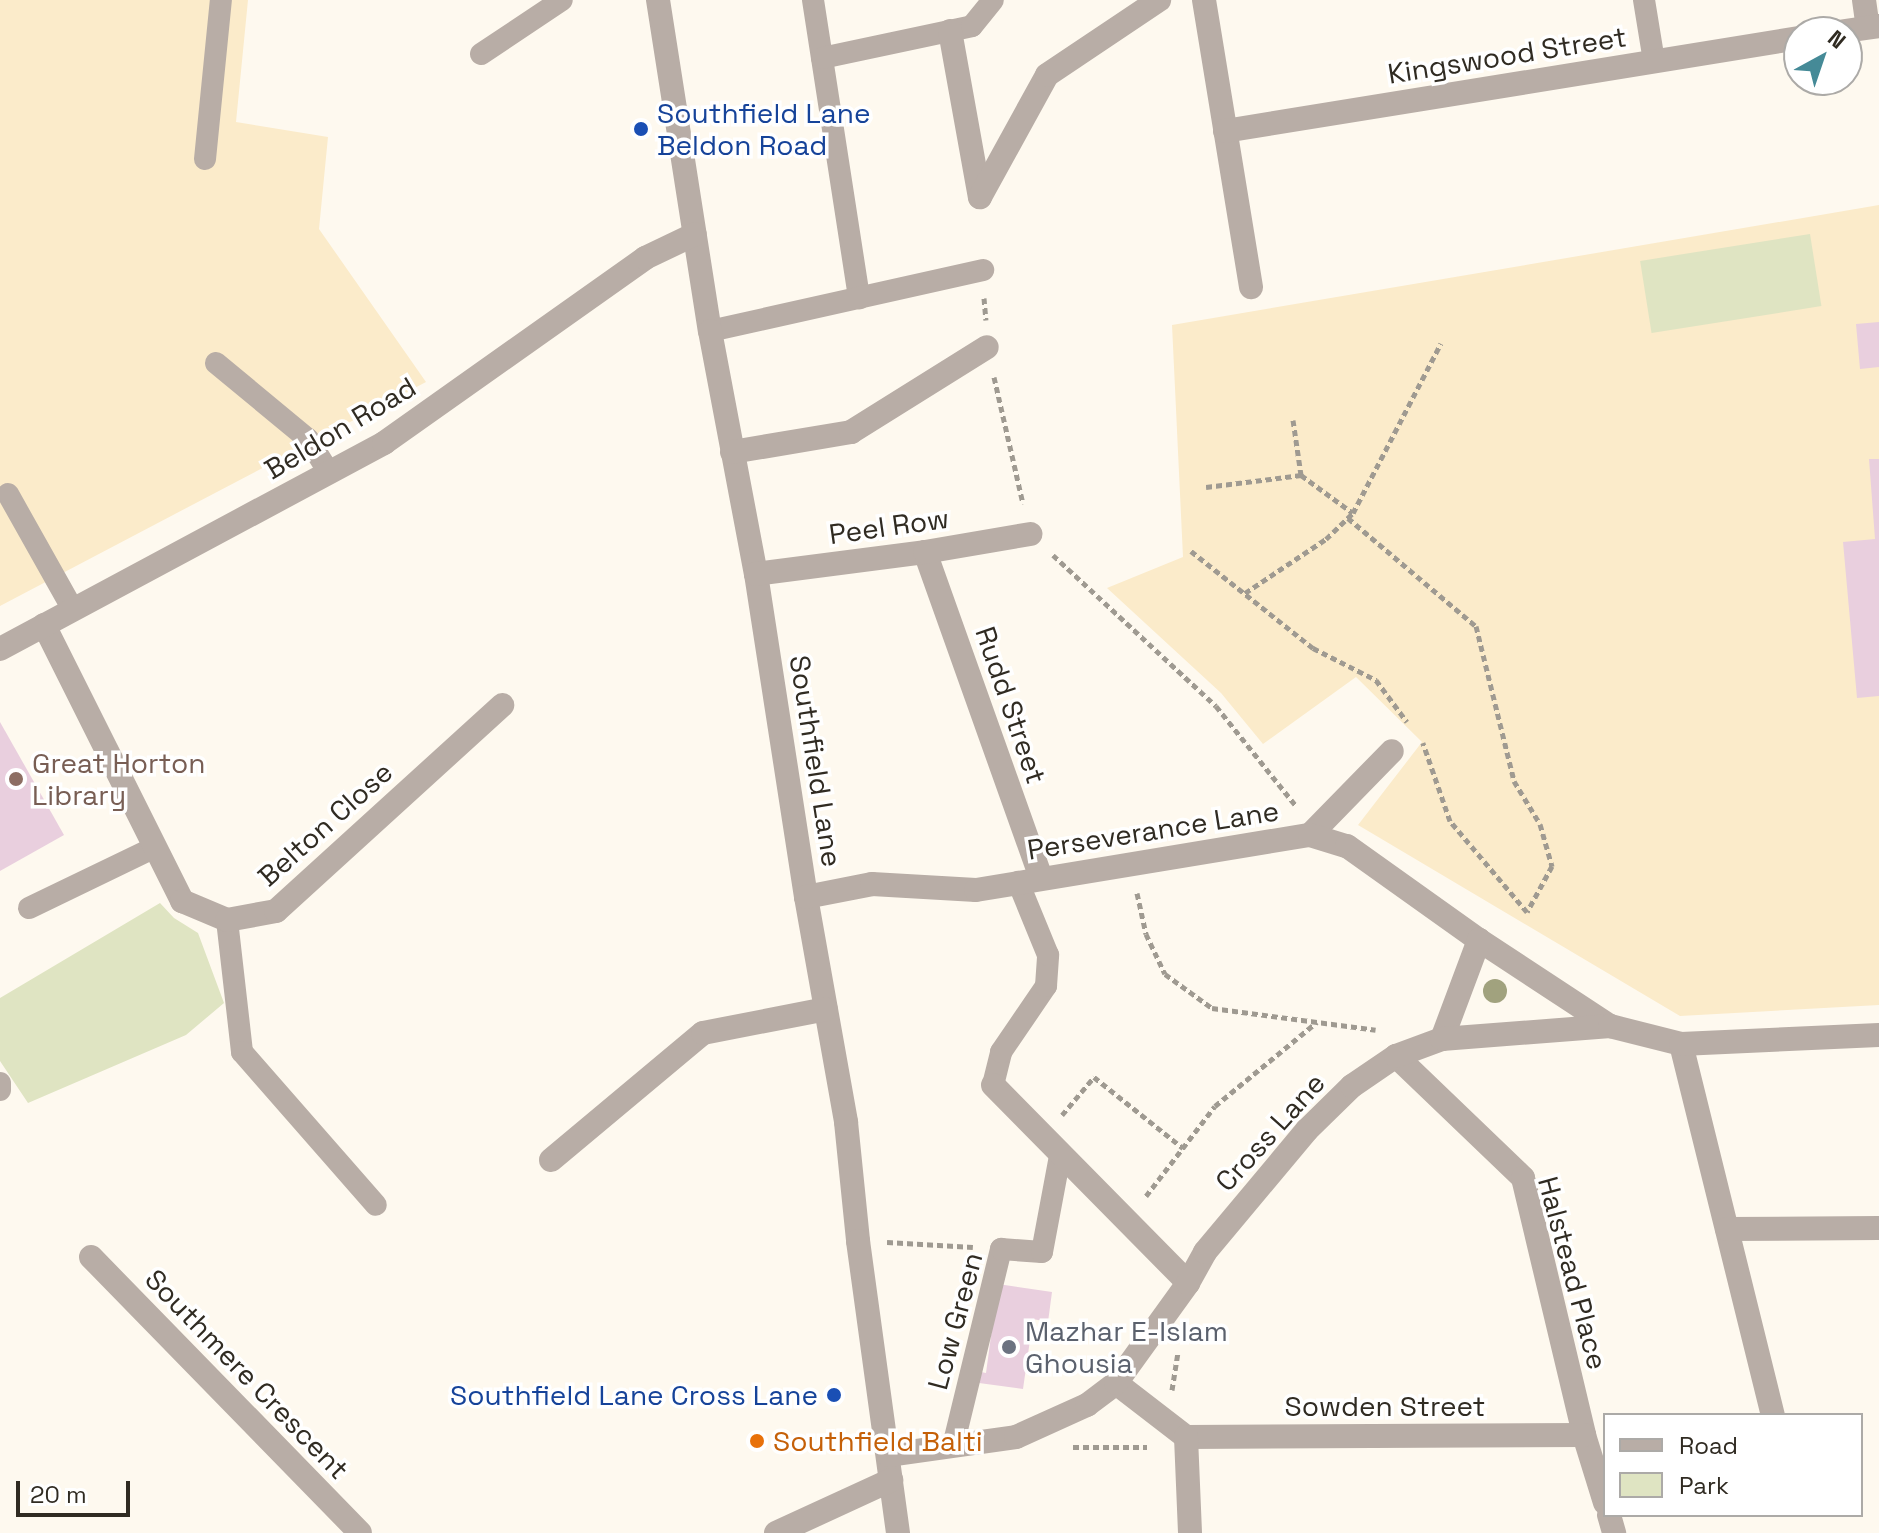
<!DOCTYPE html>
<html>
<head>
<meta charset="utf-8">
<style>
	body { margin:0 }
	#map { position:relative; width:1879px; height:1533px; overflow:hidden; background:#fef9ef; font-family:"Space Grotesk",sans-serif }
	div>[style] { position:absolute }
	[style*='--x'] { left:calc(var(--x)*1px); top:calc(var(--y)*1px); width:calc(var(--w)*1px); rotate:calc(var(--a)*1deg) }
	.built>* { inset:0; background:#fbebca }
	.green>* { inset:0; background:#dfe4c2; transform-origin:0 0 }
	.building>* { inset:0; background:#e9cfde }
	.path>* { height:5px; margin-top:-2.5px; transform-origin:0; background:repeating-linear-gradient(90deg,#9f9a91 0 6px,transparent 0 10px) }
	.lane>* { height:22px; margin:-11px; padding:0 11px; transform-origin:11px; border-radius:11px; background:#b8ada6 }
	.street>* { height:24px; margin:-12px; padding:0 12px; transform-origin:12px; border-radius:12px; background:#b8ada6 }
	.trees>* { width:24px; height:24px; margin:-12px; border-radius:50%; background:#a1a27e }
	.dots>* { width:22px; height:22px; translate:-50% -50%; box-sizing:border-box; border:4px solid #fff; border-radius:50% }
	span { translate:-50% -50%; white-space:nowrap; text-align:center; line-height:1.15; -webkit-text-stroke:7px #fff; paint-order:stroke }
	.street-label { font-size:28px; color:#302b22 }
	.transit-label { font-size:28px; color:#164399 }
	.left { translate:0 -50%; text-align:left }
	.right { translate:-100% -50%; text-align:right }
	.education-label { font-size:28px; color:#785e54 }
	.worship-label { font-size:28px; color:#5b616d }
	.food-label { font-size:28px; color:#c56008 }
	.legend { position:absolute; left:1603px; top:1413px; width:260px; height:104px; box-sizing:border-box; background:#fff; border:2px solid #acaaa7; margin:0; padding:10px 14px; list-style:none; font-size:24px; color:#302b22 }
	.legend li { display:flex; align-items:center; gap:16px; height:40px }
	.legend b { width:40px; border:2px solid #acaaa7 }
	.north { position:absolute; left:1783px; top:16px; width:80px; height:80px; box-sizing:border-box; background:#fff; border:2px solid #acaaa7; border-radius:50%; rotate:40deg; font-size:22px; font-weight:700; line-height:32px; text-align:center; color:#302b22 }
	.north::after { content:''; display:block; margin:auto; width:28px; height:36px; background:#458a97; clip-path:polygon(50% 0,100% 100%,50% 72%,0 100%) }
	.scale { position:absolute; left:16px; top:1481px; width:114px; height:36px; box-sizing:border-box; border:4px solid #302b22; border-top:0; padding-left:10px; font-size:24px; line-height:28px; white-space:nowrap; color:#302b22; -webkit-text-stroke:6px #fff; paint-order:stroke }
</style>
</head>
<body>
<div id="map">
	<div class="built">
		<i style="clip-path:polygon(0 0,248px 0,236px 122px,328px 137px,319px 229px,426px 382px,0 606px)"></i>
		<i style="clip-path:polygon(1879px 205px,1879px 1005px,1680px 1016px,1358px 825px,1422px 742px,1356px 677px,1263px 744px,1221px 693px,1107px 588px,1183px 557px,1172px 325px)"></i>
	</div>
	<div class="green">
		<i style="left:1810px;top:234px;width:73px;height:172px;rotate:81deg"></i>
		<i style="clip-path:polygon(160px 903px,174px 918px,198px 933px,224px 1003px,186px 1035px,28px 1103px,0 1061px,0 998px)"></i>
	</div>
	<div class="building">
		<i style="clip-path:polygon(1879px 322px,1879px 367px,1860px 369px,1856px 324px)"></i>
		<i style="clip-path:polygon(1869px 459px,1879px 459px,1879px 696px,1857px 698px,1843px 542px,1875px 539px)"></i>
		<i style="clip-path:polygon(0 722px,64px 835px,0 871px)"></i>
		<i style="clip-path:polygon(998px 1284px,1052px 1292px,1048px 1322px,1033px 1319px,1023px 1389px,979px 1383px,981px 1372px,986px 1373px)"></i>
	</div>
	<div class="path">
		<i style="--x:984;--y:298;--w:22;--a:85"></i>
		<i style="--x:994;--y:377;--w:130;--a:77.1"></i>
		<i style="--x:1293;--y:420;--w:56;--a:81.7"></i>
		<i style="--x:1301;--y:475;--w:64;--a:36.2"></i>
		<i style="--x:1206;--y:487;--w:96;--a:-7.2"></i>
		<i style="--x:1348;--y:518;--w:167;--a:40.2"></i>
		<i style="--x:1476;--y:626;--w:160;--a:76.2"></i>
		<i style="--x:1514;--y:781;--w:50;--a:58.8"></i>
		<i style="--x:1540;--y:824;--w:44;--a:74.1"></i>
		<i style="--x:1552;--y:866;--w:52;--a:118.5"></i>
		<i style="--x:1527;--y:912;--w:119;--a:-130.2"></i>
		<i style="--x:1450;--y:821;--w:83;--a:-109.1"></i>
		<i style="--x:1191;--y:551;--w:156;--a:38.5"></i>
		<i style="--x:1313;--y:648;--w:71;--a:26.9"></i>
		<i style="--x:1376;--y:680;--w:52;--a:53.6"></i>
		<i style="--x:1053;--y:555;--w:222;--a:42.8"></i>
		<i style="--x:1216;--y:706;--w:128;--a:51.3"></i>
		<i style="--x:1245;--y:593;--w:97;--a:-33.7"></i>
		<i style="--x:1326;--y:539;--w:37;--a:-44"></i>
		<i style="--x:1353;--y:513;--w:191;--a:-62.6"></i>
		<i style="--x:1137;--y:893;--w:42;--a:77.6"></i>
		<i style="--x:1146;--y:934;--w:44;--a:64.6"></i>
		<i style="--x:1165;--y:974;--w:58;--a:35.9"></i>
		<i style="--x:1212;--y:1008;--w:165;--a:7.6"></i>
		<i style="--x:1062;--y:1115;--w:50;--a:-49.9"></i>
		<i style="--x:1094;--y:1077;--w:114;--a:38.6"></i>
		<i style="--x:1146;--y:1196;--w:113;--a:-52.5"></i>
		<i style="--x:1215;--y:1106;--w:132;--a:-39.5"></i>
		<i style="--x:887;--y:1242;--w:86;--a:3.3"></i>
		<i style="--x:1172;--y:1390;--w:38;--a:-81"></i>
		<i style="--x:1073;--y:1447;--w:74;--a:0"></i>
	</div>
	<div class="lane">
		<i style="--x:813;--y:0;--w:302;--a:81.2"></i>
		<i style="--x:1644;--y:0;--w:62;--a:80.7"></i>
		<i style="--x:481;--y:54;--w:97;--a:-33.7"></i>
		<i style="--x:822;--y:58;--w:153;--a:-12"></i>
		<i style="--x:972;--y:26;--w:33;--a:-51"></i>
		<i style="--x:205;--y:159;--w:160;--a:-84.3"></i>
		<i style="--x:710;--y:331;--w:280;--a:-12.6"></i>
		<i style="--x:216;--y:363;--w:119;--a:39.6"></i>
		<i style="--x:308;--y:439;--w:40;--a:58"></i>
		<i style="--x:8;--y:494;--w:133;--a:60.7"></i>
		<i style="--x:29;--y:908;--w:140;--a:-25.8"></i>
		<i style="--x:227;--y:920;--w:133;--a:83.5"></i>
		<i style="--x:242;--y:1052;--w:203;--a:48.8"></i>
		<i style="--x:0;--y:1083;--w:7;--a:90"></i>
		<i style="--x:993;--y:1085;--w:34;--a:-76"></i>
		<i style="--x:1001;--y:1052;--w:80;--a:-55.7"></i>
		<i style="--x:1046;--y:986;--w:31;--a:-86"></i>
		<i style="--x:1048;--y:955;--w:79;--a:-112.3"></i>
		<i style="--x:953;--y:1446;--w:203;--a:-76.3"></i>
		<i style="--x:1001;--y:1249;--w:41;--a:4.2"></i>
		<i style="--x:1042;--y:1252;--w:98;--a:-79.4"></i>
	</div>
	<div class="street">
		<i style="--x:658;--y:0;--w:335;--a:81.1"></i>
		<i style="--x:710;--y:331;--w:247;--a:79.3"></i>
		<i style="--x:756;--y:574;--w:327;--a:81.2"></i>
		<i style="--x:806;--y:897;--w:229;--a:79.9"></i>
		<i style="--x:846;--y:1122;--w:120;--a:84.2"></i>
		<i style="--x:858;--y:1241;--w:295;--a:82.2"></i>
		<i style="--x:1204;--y:0;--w:291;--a:80.7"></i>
		<i style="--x:1864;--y:0;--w:27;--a:82"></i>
		<i style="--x:950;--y:31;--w:169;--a:79.8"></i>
		<i style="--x:1838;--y:32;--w:41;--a:-8.3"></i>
		<i style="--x:1225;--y:131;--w:581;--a:-9.2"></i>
		<i style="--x:980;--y:197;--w:139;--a:-61.2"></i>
		<i style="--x:1047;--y:75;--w:135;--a:-33.8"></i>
		<i style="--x:732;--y:452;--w:121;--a:-9.5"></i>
		<i style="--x:851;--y:432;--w:160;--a:-32"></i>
		<i style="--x:925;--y:552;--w:346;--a:70.4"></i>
		<i style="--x:756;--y:574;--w:170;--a:-7.4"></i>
		<i style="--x:925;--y:552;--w:107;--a:-9.7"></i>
		<i style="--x:44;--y:625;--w:309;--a:63.4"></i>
		<i style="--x:182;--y:901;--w:49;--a:22.9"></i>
		<i style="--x:227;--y:920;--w:50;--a:-10.4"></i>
		<i style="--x:276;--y:911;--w:306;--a:-42.3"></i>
		<i style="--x:0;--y:649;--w:436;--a:-28.2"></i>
		<i style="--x:384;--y:443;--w:320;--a:-35.3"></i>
		<i style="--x:645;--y:258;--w:55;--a:-25.6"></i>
		<i style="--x:1310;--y:835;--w:117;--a:-45.7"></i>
		<i style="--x:806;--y:897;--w:67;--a:-11.1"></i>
		<i style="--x:872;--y:884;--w:104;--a:3.3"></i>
		<i style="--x:976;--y:890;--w:338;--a:-9.4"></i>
		<i style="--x:1310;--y:835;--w:39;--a:17"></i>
		<i style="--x:1347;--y:846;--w:162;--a:35.5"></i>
		<i style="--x:1479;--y:940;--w:157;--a:33.3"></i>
		<i style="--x:1442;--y:1039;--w:106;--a:-69.5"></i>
		<i style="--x:1681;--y:1044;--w:382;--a:76.1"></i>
		<i style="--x:1396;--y:1056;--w:176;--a:43.8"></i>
		<i style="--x:1523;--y:1178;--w:264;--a:76.6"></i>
		<i style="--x:1584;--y:1435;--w:71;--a:72.8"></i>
		<i style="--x:993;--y:1085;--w:278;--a:45.4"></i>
		<i style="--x:551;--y:1160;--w:198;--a:-39.9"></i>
		<i style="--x:703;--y:1033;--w:125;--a:-11"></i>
		<i style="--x:1727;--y:1229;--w:152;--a:-0.4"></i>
		<i style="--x:91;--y:1257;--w:385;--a:45.7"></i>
		<i style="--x:1116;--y:1383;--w:88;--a:37.6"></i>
		<i style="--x:1186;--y:1437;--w:398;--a:-0.3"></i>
		<i style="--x:1186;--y:1437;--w:96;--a:87.6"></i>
		<i style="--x:888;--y:1455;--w:129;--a:-8"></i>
		<i style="--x:1016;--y:1437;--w:78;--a:-24.3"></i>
		<i style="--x:1087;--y:1405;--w:36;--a:-37"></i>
		<i style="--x:1116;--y:1383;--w:123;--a:-54.2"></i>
		<i style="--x:1188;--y:1283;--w:35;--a:-61"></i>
		<i style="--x:1205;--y:1252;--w:159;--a:-50.1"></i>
		<i style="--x:1307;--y:1130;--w:63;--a:-44.4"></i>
		<i style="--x:1352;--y:1086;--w:53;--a:-34.3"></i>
		<i style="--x:1396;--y:1056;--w:49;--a:-20.3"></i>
		<i style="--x:1442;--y:1039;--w:169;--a:-4.4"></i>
		<i style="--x:1610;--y:1026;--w:73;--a:14.2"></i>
		<i style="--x:1681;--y:1044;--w:198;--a:-2.6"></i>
		<i style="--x:1609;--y:1515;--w:19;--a:74"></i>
		<i style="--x:776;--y:1533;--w:127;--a:-24.7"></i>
	</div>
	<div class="trees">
		<i style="left:1495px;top:991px"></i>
	</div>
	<div class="dots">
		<i style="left:641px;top:129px;background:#1a4fb4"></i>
		<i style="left:16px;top:779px;background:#8d6e63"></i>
		<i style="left:1009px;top:1347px;background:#6b7280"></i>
		<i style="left:834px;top:1395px;background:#1a4fb4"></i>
		<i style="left:757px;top:1441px;background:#e8710a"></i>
	</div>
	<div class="street-label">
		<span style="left:1507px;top:55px;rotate:-9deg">Kingswood Street</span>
		<span style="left:340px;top:428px;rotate:-31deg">Beldon Road</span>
		<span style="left:889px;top:526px;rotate:-8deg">Peel Row</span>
		<span style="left:1011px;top:705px;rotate:71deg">Rudd Street</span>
		<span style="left:816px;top:761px;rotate:81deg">Southfield Lane</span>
		<span style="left:325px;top:824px;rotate:-42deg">Belton Close</span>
		<span style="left:1153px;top:830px;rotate:-9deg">Perseverance Lane</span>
		<span style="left:1270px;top:1132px;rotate:-48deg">Cross Lane</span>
		<span style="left:1573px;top:1273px;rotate:75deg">Halstead Place</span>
		<span style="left:955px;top:1321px;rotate:-75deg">Low Green</span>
		<span style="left:247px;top:1374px;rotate:46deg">Southmere Crescent</span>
		<span style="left:1385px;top:1406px">Sowden Street</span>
	</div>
	<div class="transit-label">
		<span class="left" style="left:657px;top:129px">Southfield Lane<br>Beldon Road</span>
		<span class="right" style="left:818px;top:1395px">Southfield Lane Cross Lane</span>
	</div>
	<div class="education-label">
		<span class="left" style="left:32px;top:779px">Great Horton<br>Library</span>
	</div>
	<div class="worship-label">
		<span class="left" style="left:1025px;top:1347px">Mazhar E-Islam<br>Ghousia</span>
	</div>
	<div class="food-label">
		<span class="left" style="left:773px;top:1441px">Southfield Balti</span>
	</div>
	<ul class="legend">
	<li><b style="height:10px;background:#b8ada6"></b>Road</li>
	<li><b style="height:22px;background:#dfe4c2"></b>Park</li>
	</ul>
	<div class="north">N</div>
	<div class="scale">20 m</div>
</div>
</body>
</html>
